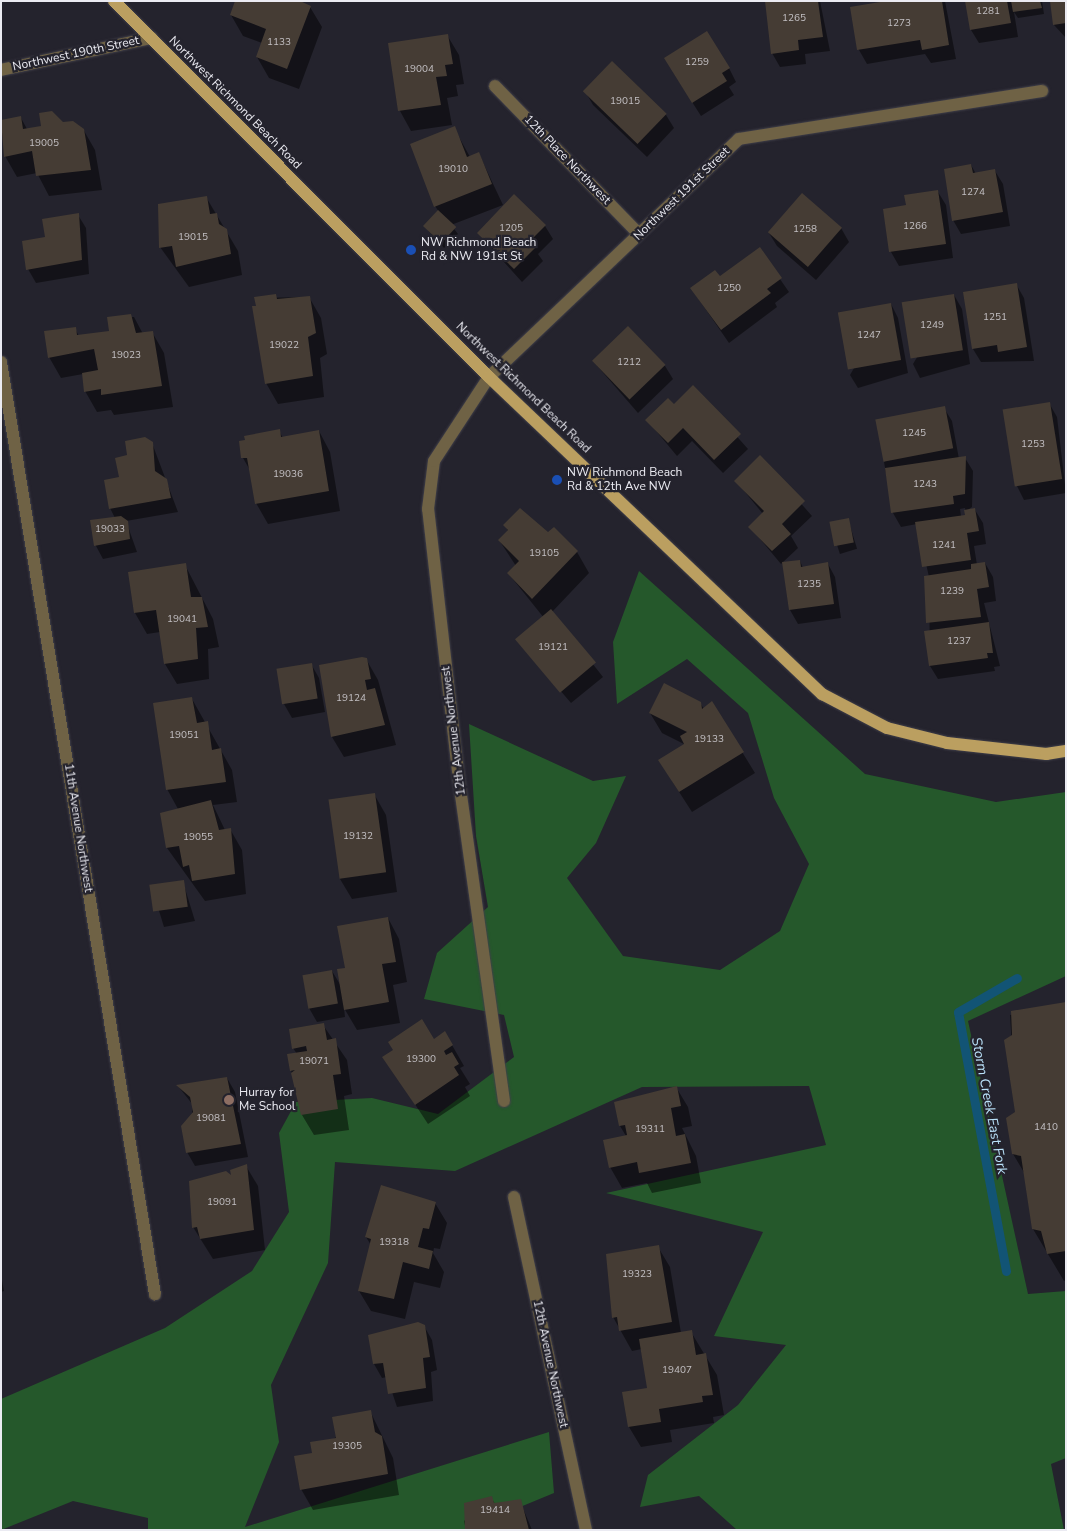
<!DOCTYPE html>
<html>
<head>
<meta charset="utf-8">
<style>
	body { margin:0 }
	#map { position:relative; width:1067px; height:1531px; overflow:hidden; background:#24232d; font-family:"Nunito Sans",sans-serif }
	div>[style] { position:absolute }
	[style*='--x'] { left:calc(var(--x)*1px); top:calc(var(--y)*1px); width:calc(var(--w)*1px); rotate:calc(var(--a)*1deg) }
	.green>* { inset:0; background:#25582b }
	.shadow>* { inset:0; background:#0007; transform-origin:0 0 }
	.stream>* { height:9px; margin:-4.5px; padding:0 4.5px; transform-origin:4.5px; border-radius:4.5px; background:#125475 }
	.building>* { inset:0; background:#453c34; transform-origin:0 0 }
	.roads { filter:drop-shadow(0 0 1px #403f49) drop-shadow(0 0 1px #403f49) }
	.minor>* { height:12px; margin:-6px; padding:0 6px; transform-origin:6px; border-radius:6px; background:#6f6245 }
	.major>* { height:12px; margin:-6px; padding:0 6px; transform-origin:6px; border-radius:6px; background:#bb9f60 }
	.dots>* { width:14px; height:14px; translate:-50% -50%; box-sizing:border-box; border:2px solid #24232d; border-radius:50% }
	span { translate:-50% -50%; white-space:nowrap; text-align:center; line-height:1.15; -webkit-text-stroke:4.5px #24232d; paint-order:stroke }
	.number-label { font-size:10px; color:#c2bfc2 }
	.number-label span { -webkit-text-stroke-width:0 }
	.street-label { font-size:12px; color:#ebebf2 }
	.poi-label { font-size:12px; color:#ebebf2 }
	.left { translate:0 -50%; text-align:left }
	.water-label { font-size:14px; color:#b9e1f9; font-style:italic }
	.frame { position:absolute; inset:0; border:2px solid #ebebf2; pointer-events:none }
</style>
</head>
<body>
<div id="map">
	<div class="green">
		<i style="clip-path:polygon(639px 571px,865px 774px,996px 802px,1066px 792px,1066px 976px,968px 1021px,1028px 1294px,1066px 1291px,1066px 1458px,1051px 1464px,1064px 1530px,737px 1530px,699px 1496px,640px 1507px,648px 1475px,738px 1405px,786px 1345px,714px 1336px,763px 1232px,606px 1193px,826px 1145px,809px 1086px,642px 1087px,455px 1171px,335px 1162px,328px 1263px,271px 1385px,279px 1442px,245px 1527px,549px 1432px,554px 1493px,464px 1530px,148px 1530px,148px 1518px,73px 1501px,1px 1530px,1px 1399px,165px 1328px,252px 1271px,289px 1212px,279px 1133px,296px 1102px,372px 1098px,438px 1114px,514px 1057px,504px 1015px,424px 999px,437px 953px,488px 907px,476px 836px,469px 724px,593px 781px,626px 776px,596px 843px,567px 878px,623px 956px,720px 970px,780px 931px,809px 864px,774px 798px,748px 713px,687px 659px,617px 704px,613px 642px)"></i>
	</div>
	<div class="shadow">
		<i style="clip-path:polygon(766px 1px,820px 1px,830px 51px,805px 54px,806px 64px,780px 67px,772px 53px)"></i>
		<i style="clip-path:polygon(888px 1px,945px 1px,956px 59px,931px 63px,925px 54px,867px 64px,859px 50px,852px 8px)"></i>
		<i style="clip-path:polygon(966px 1px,1042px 1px,1044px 14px,1018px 18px,1014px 12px,1018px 37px,979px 43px,971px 30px)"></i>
		<i style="clip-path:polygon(1051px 1px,1066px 1px,1066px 38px,1054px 25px)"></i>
		<i style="clip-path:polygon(310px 7px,322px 27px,299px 89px,269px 78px,257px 57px,262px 43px,243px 36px,231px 15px)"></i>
		<i style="clip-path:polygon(447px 35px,459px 55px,464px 84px,456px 85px,458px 96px,447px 98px,452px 125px,411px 131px,400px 111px,389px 44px)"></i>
		<i style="clip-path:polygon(729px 68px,736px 82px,729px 87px,734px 95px,701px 116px,673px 72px)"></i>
		<i style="clip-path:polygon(585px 91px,666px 115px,674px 128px,647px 157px,593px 105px)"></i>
		<i style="clip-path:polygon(21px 118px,27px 129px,62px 123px,83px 129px,95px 150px,102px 190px,49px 196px,37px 173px,17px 177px,5px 156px,1px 121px)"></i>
		<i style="clip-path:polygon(454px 128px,470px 157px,479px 154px,503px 205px,451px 225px,458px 234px,444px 248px,424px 226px,439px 212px,435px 206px)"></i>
		<i style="clip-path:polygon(971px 165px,976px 174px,995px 171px,1003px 184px,1010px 226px,961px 234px,953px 220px)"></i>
		<i style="clip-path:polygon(938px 192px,946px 205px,953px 258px,899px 266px,891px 252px,884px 210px,907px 206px)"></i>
		<i style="clip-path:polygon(206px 197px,238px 251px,242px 275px,189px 287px,160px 247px)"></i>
		<i style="clip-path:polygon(78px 215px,86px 228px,89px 274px,36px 283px,28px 269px,47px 238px)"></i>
		<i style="clip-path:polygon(545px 226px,553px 239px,538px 254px,543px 261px,522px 282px,478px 233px)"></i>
		<i style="clip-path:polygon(841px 228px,849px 242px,816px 280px,777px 246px,769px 233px)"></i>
		<i style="clip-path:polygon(759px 249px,789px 292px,775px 303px,777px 307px,729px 343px,691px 288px,720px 278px)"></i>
		<i style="clip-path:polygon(1016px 284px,1024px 298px,1034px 361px,981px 362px,973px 349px)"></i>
		<i style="clip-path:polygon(954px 295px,962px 309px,970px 364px,920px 378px,913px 364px)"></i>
		<i style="clip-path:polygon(309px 297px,321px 318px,327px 354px,320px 358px,324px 397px,278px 404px,266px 383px,256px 298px)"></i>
		<i style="clip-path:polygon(891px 304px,898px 318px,908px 373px,858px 388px,850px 375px)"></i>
		<i style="clip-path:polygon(134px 317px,143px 334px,152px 332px,164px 353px,173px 407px,114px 415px,111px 410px,97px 412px,85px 391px,83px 374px,61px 378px,49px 357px,75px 329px,79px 336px,110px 332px,108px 318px)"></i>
		<i style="clip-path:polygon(593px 361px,665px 366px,673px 379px,638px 413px)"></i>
		<i style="clip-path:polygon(693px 387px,748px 449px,723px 473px,692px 441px,677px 456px,647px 420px,674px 406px)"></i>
		<i style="clip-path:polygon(1049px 403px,1057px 417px,1066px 493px,1024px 500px,1017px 486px)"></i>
		<i style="clip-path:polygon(evenodd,944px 408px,952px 421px,959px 459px,965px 458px,973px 471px,972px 507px,966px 511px,975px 510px,983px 523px,986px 544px,974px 546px,977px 565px,985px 563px,993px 577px,996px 601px,984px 603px,1000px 666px,994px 667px,995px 671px,938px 679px,930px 666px,929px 577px,917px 524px,901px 527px,893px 513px,884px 462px,944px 408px,965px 508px,966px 516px,961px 516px,960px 509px,965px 508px)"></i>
		<i style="clip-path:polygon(279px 431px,283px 438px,319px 431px,330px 452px,340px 511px,268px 524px,256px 503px,251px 472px,243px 458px)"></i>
		<i style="clip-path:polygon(152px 443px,178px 512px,126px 521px,137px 552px,103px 559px,96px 546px,92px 521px,115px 518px,110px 508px,129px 456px)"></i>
		<i style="clip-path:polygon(760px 457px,812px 516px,791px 536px,798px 548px,781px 564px,750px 527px,763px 514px,736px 481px)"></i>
		<i style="left:848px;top:519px;width:31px;height:18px;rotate:73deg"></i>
		<i style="clip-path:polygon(505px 525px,548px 533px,554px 529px,577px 552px,589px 573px,552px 612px,603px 677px,571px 703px,517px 640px,544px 618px,508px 573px,516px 566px,499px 540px,508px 531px)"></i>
		<i style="clip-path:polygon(800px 561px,803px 568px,828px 564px,835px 577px,841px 618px,798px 624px,790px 610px,784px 563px)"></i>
		<i style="clip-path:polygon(185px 565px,213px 619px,219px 647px,208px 649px,209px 679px,177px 684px,165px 664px,160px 632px,147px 634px,135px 613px,129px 573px)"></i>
		<i style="clip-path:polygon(366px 659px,378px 680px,396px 745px,344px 757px,332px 737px,321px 666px)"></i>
		<i style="clip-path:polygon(311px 664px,319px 678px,325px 712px,292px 718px,284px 704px)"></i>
		<i style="clip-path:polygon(192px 699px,232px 770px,237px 802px,213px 805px,225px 830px,230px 829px,242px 850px,246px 894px,205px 901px,167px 848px,178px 809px,167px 789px)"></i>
		<i style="clip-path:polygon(700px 703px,704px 709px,712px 703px,755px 773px,692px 812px,672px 781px,686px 745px,662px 733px,650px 713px)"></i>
		<i style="clip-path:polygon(374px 794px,386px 815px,397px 892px,352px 899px,340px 879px)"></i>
		<i style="clip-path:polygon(183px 882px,195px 921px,164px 927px,152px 888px)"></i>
		<i style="clip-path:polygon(388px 918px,399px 939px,407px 982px,393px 985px,400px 1023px,357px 1030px,344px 1008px,345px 1017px,317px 1022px,309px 1008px,304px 976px,332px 971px,341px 986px,346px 969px)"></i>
		<i style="clip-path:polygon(1066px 1004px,1066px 1280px,1064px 1281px,1033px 1229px,1025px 1174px,1013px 1154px,1016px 1113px,1010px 1015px)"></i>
		<i style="clip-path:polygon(323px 1025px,347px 1060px,352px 1094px,344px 1096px,349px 1130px,314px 1135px,302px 1115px,291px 1070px,297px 1054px,293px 1048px)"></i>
		<i style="clip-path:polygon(434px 1040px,452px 1045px,464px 1066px,460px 1068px,470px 1084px,465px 1087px,470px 1096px,428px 1124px,384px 1057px)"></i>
		<i style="clip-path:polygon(227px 1078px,235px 1092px,248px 1157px,195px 1166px,187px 1152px,193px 1105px,178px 1086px)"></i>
		<i style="clip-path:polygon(676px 1087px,688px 1107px,692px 1126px,682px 1128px,696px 1156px,701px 1183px,652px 1193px,647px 1183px,622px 1188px,610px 1167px,626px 1136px,620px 1126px)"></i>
		<i style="clip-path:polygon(246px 1166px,258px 1186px,265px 1250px,213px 1259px,193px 1227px)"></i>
		<i style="clip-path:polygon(435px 1203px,447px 1223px,440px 1249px,434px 1248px,433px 1253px,444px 1272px,440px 1288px,414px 1282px,405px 1319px,371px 1311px,359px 1291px,371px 1245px,366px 1237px)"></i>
		<i style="clip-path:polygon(658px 1247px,670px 1267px,681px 1333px,691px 1332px,717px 1375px,724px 1415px,713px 1417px,714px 1423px,670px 1430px,672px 1442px,641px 1447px,629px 1427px,648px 1389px,642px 1349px,632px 1351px,613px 1317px)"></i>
		<i style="clip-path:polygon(1px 1275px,4px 1291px,1px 1292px)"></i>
		<i style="clip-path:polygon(424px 1326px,432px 1340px,437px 1370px,431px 1372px,433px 1401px,397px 1407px,387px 1377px,382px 1378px,374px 1364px,369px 1336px)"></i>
		<i style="clip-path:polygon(370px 1411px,393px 1458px,399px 1495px,313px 1510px,301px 1489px,314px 1454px)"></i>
		<i style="clip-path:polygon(491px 1497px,495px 1504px,520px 1501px,532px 1530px,466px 1530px,464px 1521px)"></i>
	</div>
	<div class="stream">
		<i style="--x:1006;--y:1271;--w:263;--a:-100.5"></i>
		<i style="--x:958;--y:1012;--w:68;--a:-30"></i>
	</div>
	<div class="building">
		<i style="clip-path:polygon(235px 1px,300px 1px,311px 6px,287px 69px,256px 57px,266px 29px,230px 15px)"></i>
		<i style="clip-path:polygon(765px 1px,818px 1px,823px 37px,798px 40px,799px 50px,771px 54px)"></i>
		<i style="clip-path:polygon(886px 1px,942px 1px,949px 45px,922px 50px,920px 40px,857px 50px,850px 7px)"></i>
		<i style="clip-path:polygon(965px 1px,1007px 1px,1011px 23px,970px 30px)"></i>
		<i style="clip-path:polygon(1011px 1px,1040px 1px,1042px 8px,1013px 12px)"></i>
		<i style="clip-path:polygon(1050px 1px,1066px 1px,1066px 23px,1053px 25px)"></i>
		<i style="clip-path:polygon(707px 31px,730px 68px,722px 73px,727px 81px,692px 103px,664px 58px)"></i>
		<i style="clip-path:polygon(448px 34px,453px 64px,445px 65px,447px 76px,436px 77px,441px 105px,398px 111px,388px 43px)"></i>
		<i style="left:612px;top:61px;width:76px;height:42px;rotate:44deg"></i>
		<i style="clip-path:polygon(52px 111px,63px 122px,73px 121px,84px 129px,91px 170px,36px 176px,32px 151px,4px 157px,1px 120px,21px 116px,23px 129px,41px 126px,39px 113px)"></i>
		<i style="clip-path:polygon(455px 126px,467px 157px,479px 152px,492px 184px,434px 207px,410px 144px)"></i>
		<i style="clip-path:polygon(971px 164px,973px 173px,995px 169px,1003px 212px,952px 221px,944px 169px)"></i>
		<i style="clip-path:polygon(938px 190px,946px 244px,889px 252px,883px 209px,906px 205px,904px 195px)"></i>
		<i style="left:802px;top:193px;width:53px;height:52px;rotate:41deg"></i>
		<i style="clip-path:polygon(514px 194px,546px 225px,530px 241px,536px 247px,514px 269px,477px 233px)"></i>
		<i style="clip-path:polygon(207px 196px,210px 214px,217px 213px,219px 224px,227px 229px,231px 254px,176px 267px,172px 246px,159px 248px,158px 204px)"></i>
		<i style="left:438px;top:210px;width:25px;height:22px;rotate:43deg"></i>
		<i style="clip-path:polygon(79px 213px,82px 260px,26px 270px,22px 241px,45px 237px,42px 219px)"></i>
		<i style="clip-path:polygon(760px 247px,782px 278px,767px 289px,771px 293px,721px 330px,690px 288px,715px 270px,720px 276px)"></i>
		<i style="clip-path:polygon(1017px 283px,1027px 347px,998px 352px,997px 345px,972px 349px,963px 292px)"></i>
		<i style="clip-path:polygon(276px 294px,277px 299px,310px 296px,316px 333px,308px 337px,313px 376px,265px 384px,252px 306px,256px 306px,254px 297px)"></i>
		<i style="left:954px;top:294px;width:57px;height:53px;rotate:81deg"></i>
		<i style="left:891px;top:303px;width:58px;height:54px;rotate:80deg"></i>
		<i style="clip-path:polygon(131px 314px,136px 333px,153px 331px,162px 386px,101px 395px,101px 389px,84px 392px,82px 373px,98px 370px,94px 349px,48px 358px,44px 331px,76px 327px,77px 335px,109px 331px,107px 317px)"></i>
		<i style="left:628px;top:326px;width:54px;height:50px;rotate:46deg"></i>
		<i style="clip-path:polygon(693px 385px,741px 434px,714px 460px,683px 428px,668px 443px,645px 420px,668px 398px,674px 404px)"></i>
		<i style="left:1050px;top:402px;width:78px;height:48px;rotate:81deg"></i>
		<i style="left:945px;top:406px;width:43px;height:71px;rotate:79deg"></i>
		<i style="clip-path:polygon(280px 429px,281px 437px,319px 430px,329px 491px,255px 504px,247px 458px,241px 458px,239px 441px,245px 440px,244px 436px)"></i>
		<i style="clip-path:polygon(145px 437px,153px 442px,155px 471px,167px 479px,171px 498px,109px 509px,104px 480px,119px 477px,115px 458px,127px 455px,125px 441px)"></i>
		<i style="clip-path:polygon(760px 455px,805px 501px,782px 524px,791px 534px,772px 551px,748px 527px,764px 511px,734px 481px)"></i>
		<i style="clip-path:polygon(966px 456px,965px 494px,953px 496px,954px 504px,891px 513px,885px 468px)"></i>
		<i style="clip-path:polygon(520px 508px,548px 532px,554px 527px,578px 551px,532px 599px,507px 573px,519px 561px,498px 540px,508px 530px,503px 525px)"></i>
		<i style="clip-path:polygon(975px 508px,979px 531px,967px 533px,971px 560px,922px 567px,915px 522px,965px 515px,964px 510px)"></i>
		<i style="clip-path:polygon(121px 516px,128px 521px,130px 539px,94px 546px,90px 520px)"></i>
		<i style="left:849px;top:518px;width:25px;height:20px;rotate:79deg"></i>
		<i style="clip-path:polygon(800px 560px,801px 567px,828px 562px,834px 604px,789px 610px,782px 562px)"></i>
		<i style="clip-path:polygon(985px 562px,989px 587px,977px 589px,981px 617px,926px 623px,924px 576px,971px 569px,971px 564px)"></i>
		<i style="clip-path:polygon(186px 563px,191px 597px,202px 597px,208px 627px,196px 628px,198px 659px,164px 664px,156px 610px,134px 613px,128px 572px)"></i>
		<i style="left:551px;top:609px;width:70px;height:47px;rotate:50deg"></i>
		<i style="clip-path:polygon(989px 622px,993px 653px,987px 653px,988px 658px,929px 666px,924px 631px)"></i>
		<i style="clip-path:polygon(362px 657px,367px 658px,371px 679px,365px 680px,367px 690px,375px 688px,385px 725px,331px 737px,319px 665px)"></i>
		<i style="left:312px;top:663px;width:36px;height:36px;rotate:81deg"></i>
		<i style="clip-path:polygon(664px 683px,701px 702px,702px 709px,712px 701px,744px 752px,679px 792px,658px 760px,684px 744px,680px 736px,687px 732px,649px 713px)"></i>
		<i style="clip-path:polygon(192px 697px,197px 723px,208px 721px,212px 750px,221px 748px,226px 782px,166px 790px,153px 703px)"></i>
		<i style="left:375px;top:793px;width:80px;height:47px;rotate:82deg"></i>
		<i style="clip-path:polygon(211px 800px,219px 830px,231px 828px,235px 874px,192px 881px,189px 865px,183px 867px,179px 846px,166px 848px,160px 813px)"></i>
		<i style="left:184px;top:880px;width:27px;height:35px;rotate:82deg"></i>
		<i style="clip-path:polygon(388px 917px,396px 962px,382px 964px,389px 1002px,344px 1010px,337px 969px,345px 968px,337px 926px)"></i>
		<i style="left:332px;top:970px;width:34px;height:30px;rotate:80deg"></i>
		<i style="clip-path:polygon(1066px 1002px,1066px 1251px,1047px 1254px,1041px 1231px,1032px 1229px,1021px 1156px,1012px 1154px,1006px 1118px,1015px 1112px,1004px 1040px,1012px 1035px,1011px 1011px)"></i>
		<i style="clip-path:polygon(422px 1019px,434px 1039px,445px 1031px,453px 1045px,444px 1051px,446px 1055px,452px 1052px,459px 1064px,454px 1067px,459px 1075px,415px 1105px,382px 1057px,393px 1050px,388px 1042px)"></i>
		<i style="clip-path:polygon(324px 1023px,327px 1040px,336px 1038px,341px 1074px,333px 1075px,338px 1109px,301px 1115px,291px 1073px,295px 1070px,290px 1071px,287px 1054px,307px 1051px,306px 1046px,292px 1049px,289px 1029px)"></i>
		<i style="clip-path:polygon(227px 1077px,241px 1144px,186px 1153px,181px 1126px,193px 1112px,190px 1097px,176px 1085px)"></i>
		<i style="clip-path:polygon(677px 1086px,681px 1106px,671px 1108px,676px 1136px,685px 1134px,691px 1163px,639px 1173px,637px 1162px,609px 1168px,603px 1140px,627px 1135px,625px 1125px,619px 1126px,614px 1102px)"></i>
		<i style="clip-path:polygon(247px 1164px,254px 1230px,200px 1239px,197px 1227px,192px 1228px,189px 1181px,226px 1171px,231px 1175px,230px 1170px)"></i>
		<i style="clip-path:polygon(381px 1185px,436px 1202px,429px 1229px,423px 1228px,418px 1247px,433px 1251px,429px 1269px,403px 1262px,394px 1299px,358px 1291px,371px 1239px,365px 1237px)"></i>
		<i style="clip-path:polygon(659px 1245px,672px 1322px,619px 1331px,617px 1317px,612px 1318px,606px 1254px)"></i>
		<i style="clip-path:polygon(418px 1322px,425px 1325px,430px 1357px,423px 1358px,426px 1388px,388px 1394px,383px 1363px,373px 1364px,368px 1335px)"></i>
		<i style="clip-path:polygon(692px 1330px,696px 1355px,706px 1353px,713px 1395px,702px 1396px,703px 1402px,659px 1409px,661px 1422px,628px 1427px,622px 1392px,647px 1388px,639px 1339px)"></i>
		<i style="clip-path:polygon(371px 1410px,375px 1432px,382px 1436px,388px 1474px,300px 1490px,294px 1456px,312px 1453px,310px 1442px,336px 1438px,332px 1417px)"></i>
		<i style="clip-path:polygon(492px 1496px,494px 1503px,521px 1499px,529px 1530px,465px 1530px,464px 1503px)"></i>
	</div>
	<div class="roads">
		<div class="minor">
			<i style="--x:1;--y:70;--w:154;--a:-12"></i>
			<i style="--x:495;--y:86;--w:206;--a:45.8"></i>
			<i style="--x:1;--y:362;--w:945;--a:80.62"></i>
			<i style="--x:504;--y:1101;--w:324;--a:-98"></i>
			<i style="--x:459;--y:780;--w:273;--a:-96.5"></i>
			<i style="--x:428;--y:509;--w:48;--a:-82.9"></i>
			<i style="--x:434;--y:461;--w:100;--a:-56.8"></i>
			<i style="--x:489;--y:377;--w:345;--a:-43.6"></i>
			<i style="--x:739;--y:139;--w:307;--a:-9"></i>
			<i style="--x:514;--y:1197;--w:341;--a:77.8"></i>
		</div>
		<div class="major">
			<i style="--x:114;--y:1;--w:531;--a:45.08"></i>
			<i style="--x:489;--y:377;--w:460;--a:43.6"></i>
			<i style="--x:822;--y:694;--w:73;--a:27.6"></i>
			<i style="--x:887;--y:728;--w:62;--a:14"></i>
			<i style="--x:947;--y:743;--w:100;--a:6.3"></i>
			<i style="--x:1046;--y:754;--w:20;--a:-9"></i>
		</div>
	</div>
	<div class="dots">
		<i style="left:411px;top:250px;background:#1a4fb4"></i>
		<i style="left:557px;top:480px;background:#1a4fb4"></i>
		<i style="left:229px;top:1100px;background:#8d6e63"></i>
	</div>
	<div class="number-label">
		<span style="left:988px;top:12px">1281</span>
		<span style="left:794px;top:19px">1265</span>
		<span style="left:899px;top:24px">1273</span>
		<span style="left:279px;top:43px">1133</span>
		<span style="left:697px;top:63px">1259</span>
		<span style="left:419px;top:70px">19004</span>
		<span style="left:625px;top:102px">19015</span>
		<span style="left:44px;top:144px">19005</span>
		<span style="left:453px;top:170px">19010</span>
		<span style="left:973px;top:193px">1274</span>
		<span style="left:915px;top:227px">1266</span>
		<span style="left:511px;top:229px">1205</span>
		<span style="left:805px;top:230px">1258</span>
		<span style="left:193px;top:238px">19015</span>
		<span style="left:729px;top:289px">1250</span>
		<span style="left:995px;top:318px">1251</span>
		<span style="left:932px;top:326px">1249</span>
		<span style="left:869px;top:336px">1247</span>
		<span style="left:284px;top:346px">19022</span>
		<span style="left:126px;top:356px">19023</span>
		<span style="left:629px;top:363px">1212</span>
		<span style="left:914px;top:434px">1245</span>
		<span style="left:1033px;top:445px">1253</span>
		<span style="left:288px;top:475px">19036</span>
		<span style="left:925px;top:485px">1243</span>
		<span style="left:110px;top:530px">19033</span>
		<span style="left:944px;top:546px">1241</span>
		<span style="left:544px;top:554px">19105</span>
		<span style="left:809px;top:585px">1235</span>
		<span style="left:952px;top:592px">1239</span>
		<span style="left:182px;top:620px">19041</span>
		<span style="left:959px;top:642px">1237</span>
		<span style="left:553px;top:648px">19121</span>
		<span style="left:351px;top:699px">19124</span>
		<span style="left:184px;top:736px">19051</span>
		<span style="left:709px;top:740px">19133</span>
		<span style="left:358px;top:837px">19132</span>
		<span style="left:198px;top:838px">19055</span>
		<span style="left:421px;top:1060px">19300</span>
		<span style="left:314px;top:1062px">19071</span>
		<span style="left:211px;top:1119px">19081</span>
		<span style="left:1046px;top:1128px">1410</span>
		<span style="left:650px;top:1130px">19311</span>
		<span style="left:222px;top:1203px">19091</span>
		<span style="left:394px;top:1243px">19318</span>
		<span style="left:637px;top:1275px">19323</span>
		<span style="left:677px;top:1371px">19407</span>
		<span style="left:347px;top:1447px">19305</span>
		<span style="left:495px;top:1511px">19414</span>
	</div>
	<div class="street-label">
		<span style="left:76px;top:54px;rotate:-12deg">Northwest 190th Street</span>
		<span style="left:235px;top:103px;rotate:45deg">Northwest Richmond Beach Road</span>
		<span style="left:567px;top:160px;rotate:46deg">12th Place Northwest</span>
		<span style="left:682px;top:194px;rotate:-44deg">Northwest 191st Street</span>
		<span style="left:523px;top:388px;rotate:44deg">Northwest Richmond Beach Road</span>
		<span style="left:454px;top:731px;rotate:-97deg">12th Avenue Northwest</span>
		<span style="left:78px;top:828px;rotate:81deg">11th Avenue Northwest</span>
		<span style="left:550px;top:1364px;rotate:78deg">12th Avenue Northwest</span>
	</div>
	<div class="poi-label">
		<span class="left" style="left:421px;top:250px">NW Richmond Beach<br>Rd &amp; NW 191st St</span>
		<span class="left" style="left:567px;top:480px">NW Richmond Beach<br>Rd &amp; 12th Ave NW</span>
		<span class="left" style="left:239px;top:1100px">Hurray for<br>Me School</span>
	</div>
	<div class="water-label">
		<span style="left:989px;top:1106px;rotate:79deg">Storm Creek East Fork</span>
	</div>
	<div class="frame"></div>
</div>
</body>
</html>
